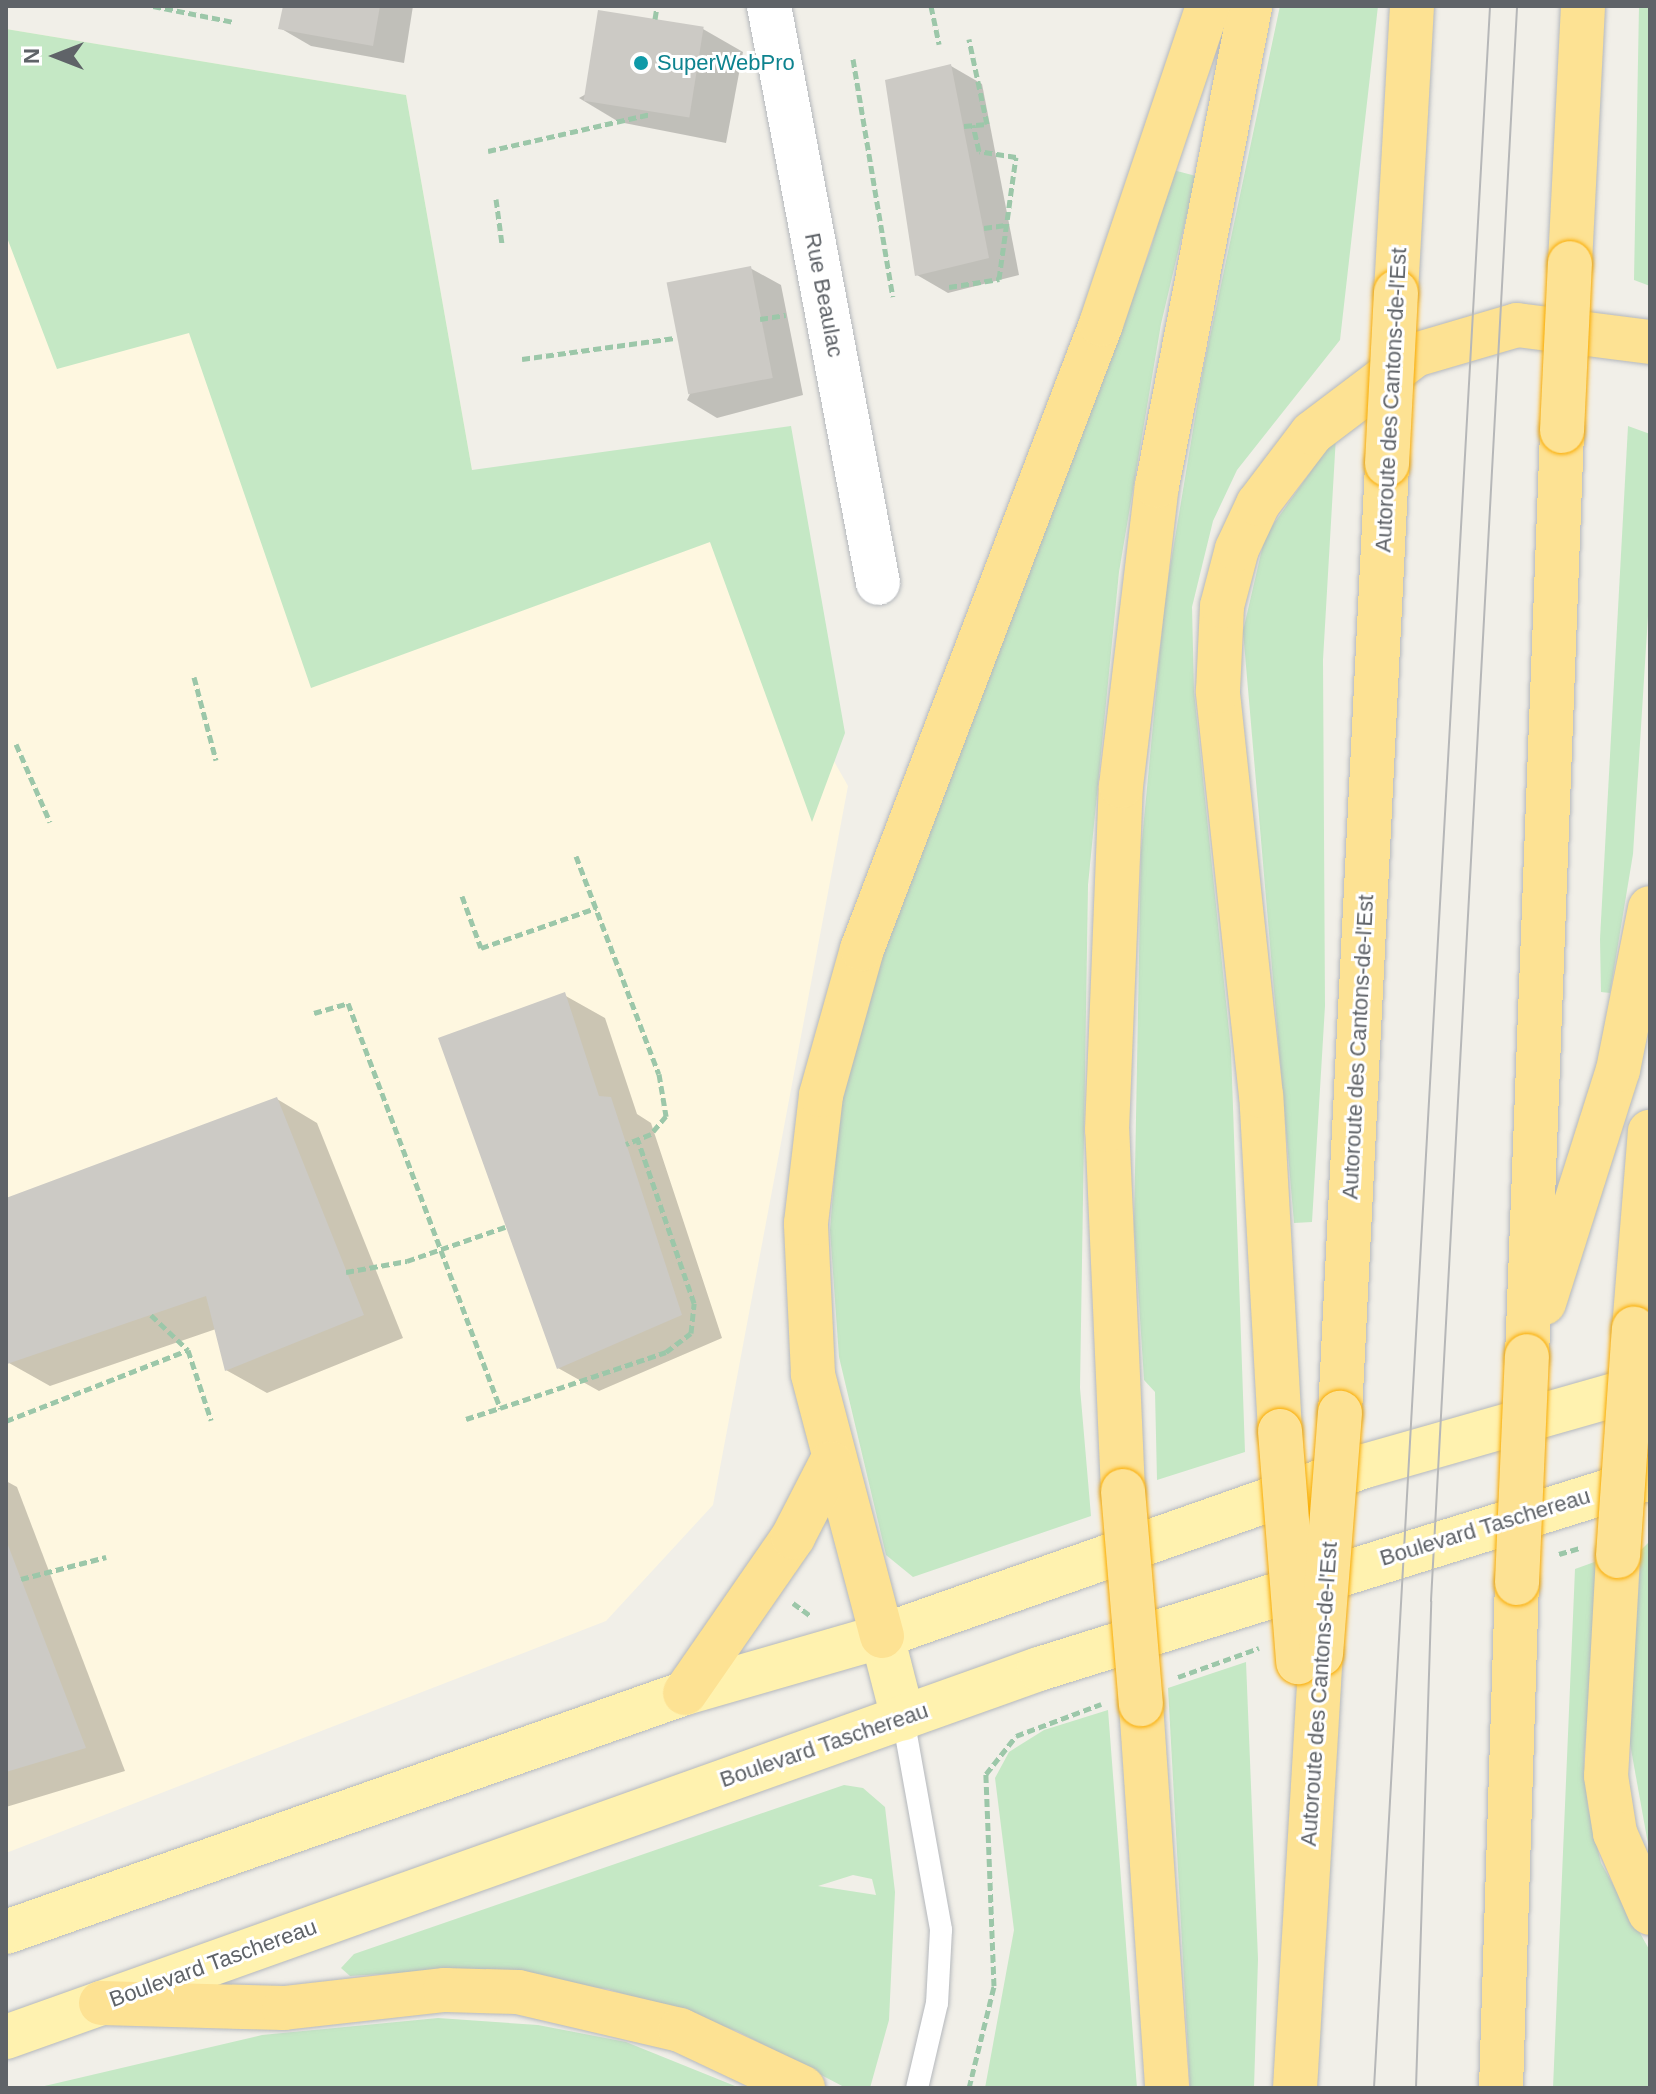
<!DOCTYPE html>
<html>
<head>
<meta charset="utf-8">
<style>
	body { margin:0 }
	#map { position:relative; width:1656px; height:2094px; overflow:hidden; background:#f1efe8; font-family:Arial,sans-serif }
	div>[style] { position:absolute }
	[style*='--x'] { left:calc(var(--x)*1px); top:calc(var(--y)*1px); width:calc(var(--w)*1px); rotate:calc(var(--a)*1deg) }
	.commercial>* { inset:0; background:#fef7e0 }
	.green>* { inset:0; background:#c5e8c5 }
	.shadow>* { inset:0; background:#0003 }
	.building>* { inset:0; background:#cccac5; transform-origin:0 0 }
	.path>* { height:5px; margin-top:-2.5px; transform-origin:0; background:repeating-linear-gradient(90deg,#9cc7a9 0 8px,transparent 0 12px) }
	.roads { filter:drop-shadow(0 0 2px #b5b8bc) drop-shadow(0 0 2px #b5b8bc) }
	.lane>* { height:22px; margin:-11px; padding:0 11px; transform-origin:11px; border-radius:11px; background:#fff }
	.street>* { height:44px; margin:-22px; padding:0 22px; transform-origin:22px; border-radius:22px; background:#fff }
	.primary>* { height:44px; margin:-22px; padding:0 22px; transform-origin:22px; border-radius:22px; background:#fff2af }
	.highway>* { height:44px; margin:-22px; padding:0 22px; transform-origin:22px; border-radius:22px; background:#fde293 }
	.tram>* { height:2px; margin:-1px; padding:0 1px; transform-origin:1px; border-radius:1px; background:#b6b7b8 }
	.bridges { filter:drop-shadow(0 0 2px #f9ab00) drop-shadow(0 0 2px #f9ab00) }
	.highway-bridge>* { height:44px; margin:-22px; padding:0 22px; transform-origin:22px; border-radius:22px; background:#fde293 }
	.dots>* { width:22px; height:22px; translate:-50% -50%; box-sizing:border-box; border:4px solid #fff; border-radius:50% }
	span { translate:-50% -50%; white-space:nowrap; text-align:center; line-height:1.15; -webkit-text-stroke:6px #fff; paint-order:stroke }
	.culture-label { font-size:22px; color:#0d838f }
	.left { translate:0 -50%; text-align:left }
	.street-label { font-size:22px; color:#5f6368 }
	.frame { position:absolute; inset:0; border:8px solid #5f6368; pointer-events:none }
	.north { position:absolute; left:16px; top:16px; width:80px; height:80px; -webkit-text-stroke:6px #fff; paint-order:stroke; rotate:270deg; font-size:22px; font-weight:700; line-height:32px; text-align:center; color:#5f6368 }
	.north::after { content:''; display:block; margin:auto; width:28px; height:36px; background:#5f6368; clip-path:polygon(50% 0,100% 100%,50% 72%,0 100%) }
</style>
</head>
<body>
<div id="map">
	<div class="commercial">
		<i style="clip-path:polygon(6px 29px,406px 95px,472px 470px,710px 542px,848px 786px,713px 1505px,606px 1621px,6px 1853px)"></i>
	</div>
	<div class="green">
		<i style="clip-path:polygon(1280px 6px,1378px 6px,1340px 340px,1237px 470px,1213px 521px,1192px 607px,1194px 692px,1231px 1050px,1245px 1452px,1157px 1480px,1155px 1392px,1144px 1380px,1134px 1225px,1141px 851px,1165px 598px,1203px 370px)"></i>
		<i style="clip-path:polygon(1639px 6px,1650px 6px,1650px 286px,1634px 280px)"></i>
		<i style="clip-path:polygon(6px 29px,406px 95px,472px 470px,791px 426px,845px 733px,812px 822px,710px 542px,311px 688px,189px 333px,57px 369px,6px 235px)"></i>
		<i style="clip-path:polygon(1173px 170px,1196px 176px,1161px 324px,1119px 572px,1088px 885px,1080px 1388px,1091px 1516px,913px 1577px,886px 1555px,839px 1357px,830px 1230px,840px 1107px,865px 1003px,1151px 248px)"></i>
		<i style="clip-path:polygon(1628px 426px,1650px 434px,1650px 584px,1633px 854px,1610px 993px,1601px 992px,1600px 939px)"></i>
		<i style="clip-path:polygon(1336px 436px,1323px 660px,1325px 1006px,1312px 1222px,1294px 1223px,1243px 631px,1265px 536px)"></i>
		<i style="clip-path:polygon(1650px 1541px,1650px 1855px,1629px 1738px,1641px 1550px)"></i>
		<i style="clip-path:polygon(1600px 1560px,1584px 1758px,1588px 1807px,1601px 1863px,1650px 1951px,1650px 2088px,1553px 2088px,1575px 1569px)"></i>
		<i style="clip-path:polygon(1246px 1662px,1258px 1959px,1254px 2088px,1190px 2088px,1168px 1688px)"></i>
		<i style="clip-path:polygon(1108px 1710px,1137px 2088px,985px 2088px,1014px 1930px,995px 1778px,1009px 1752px,1044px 1730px)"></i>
		<i style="clip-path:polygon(evenodd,844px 1785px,863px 1788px,885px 1807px,895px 1892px,889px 2020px,870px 2088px,846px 2088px,737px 2031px,608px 1989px,431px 1971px,350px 1976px,341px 1968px,354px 1954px,844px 1785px,853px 1875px,872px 1879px,876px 1895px,818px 1886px,853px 1875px)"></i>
		<i style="clip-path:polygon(438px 2018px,538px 2025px,626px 2042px,740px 2088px,36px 2088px,262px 2035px)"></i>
	</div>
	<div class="shadow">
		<i style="clip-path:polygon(285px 6px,413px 6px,404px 63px,311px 46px,280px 28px)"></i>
		<i style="clip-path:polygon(703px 29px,743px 52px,726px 143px,619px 122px,579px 98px)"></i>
		<i style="clip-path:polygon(951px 66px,982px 84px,1019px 275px,948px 293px,917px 275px)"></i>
		<i style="clip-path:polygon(750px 268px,781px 285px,803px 395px,717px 418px,687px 400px)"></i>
		<i style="clip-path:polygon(564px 995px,605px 1018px,637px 1114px,651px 1123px,722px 1338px,599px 1391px,558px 1368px)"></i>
		<i style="clip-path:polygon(277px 1099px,317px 1123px,403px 1338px,267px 1393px,226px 1370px,216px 1329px,50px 1386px,9px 1363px,6px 1200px)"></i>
		<i style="clip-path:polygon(6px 1481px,17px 1487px,125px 1771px,6px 1807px)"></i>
	</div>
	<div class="building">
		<i style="clip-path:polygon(283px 6px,380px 6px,373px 46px,278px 29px)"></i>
		<i style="left:598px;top:10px;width:107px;height:92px;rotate:9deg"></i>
		<i style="clip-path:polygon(951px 64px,989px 258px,915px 276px,885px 80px)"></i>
		<i style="left:751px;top:266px;width:114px;height:86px;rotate:79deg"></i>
		<i style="clip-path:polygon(565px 992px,599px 1096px,611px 1097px,682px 1315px,557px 1369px,438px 1038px)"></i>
		<i style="clip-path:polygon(277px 1097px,364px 1315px,225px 1371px,206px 1296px,7px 1364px,6px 1198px)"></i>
		<i style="clip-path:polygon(6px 1540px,86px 1748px,6px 1772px)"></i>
	</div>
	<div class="path">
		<i style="--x:153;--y:6;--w:83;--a:11.2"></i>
		<i style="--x:931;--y:6;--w:39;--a:78"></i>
		<i style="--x:655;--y:19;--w:13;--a:-81"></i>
		<i style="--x:853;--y:59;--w:241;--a:80.5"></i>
		<i style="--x:964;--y:126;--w:23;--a:-5"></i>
		<i style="--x:987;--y:124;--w:87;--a:-102"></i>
		<i style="--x:488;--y:151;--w:167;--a:-12.8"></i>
		<i style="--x:496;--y:199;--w:45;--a:82.4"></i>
		<i style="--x:984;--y:228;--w:22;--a:-8"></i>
		<i style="--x:949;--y:287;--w:51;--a:-9.1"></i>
		<i style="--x:999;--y:279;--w:123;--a:-82.1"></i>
		<i style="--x:1016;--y:157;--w:37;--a:-171"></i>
		<i style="--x:979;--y:151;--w:27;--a:-103"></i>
		<i style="--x:760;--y:319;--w:26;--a:-9"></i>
		<i style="--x:522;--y:359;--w:154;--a:-7.8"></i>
		<i style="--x:194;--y:677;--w:86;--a:75.2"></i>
		<i style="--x:16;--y:744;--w:85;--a:66.4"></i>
		<i style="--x:576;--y:856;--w:233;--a:69.2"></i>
		<i style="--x:659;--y:1074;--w:43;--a:80.5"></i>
		<i style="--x:666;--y:1116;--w:23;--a:130"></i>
		<i style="--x:651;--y:1134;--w:27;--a:158"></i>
		<i style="--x:462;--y:896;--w:55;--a:69.9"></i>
		<i style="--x:481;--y:948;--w:122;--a:-19.2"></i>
		<i style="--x:314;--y:1013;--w:35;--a:-16"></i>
		<i style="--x:348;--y:1003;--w:433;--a:69.4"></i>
		<i style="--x:500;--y:1408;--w:175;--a:-18.6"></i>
		<i style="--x:666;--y:1352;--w:31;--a:-37"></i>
		<i style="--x:691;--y:1333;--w:30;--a:-84"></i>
		<i style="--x:694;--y:1303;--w:172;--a:-109"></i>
		<i style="--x:346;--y:1272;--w:62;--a:-10.2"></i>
		<i style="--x:407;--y:1261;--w:104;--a:-19.1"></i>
		<i style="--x:151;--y:1315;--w:51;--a:43.4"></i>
		<i style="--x:188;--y:1350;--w:74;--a:71.8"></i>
		<i style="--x:466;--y:1419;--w:36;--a:-18"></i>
		<i style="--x:6;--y:1421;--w:195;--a:-21.3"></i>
		<i style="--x:1559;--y:1554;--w:22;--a:-16"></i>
		<i style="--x:21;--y:1579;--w:88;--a:-14.5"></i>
		<i style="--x:793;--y:1603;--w:22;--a:36"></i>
		<i style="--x:1178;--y:1677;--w:86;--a:-19.7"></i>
		<i style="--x:969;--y:2088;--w:105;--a:-76.2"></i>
		<i style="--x:994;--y:1986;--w:212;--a:-92.2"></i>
		<i style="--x:986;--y:1774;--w:48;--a:-51.7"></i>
		<i style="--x:1016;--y:1736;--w:91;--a:-20.6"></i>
	</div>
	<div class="roads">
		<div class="lane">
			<i style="--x:903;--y:1718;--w:215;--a:79.8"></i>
			<i style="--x:941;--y:1930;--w:73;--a:93.1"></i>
			<i style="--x:937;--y:2003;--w:87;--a:103.2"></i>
		</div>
		<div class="street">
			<i style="--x:769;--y:6;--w:587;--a:79.3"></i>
		</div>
		<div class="primary">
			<i style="--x:882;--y:1636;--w:85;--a:75.6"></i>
			<i style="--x:6;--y:1932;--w:720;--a:-19.39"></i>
			<i style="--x:685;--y:1693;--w:205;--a:-16.1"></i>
			<i style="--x:882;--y:1636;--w:512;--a:-19.39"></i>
			<i style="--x:1365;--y:1466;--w:296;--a:-15.9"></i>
			<i style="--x:6;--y:2037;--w:1097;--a:-19.61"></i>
			<i style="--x:1039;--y:1669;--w:640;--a:-17.36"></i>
		</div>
		<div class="highway">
			<i style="--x:1570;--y:263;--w:257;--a:-87.1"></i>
			<i style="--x:1396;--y:292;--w:286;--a:-86.8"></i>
			<i style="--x:1544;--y:1303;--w:244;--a:-72.4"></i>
			<i style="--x:1618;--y:1070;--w:165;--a:-78.8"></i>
			<i style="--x:1634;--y:1329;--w:198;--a:-85.4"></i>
			<i style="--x:1527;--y:1356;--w:926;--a:-87.83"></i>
			<i style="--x:1340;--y:1413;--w:950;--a:-87.16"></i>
			<i style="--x:1280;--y:1431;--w:336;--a:-93.2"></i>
			<i style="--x:1261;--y:1096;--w:407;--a:-96.1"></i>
			<i style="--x:1218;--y:691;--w:85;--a:-87.3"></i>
			<i style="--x:1222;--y:606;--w:59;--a:-75.3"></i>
			<i style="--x:1237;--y:549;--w:50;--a:-65"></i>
			<i style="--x:1258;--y:504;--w:89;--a:-52.7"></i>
			<i style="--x:1312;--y:433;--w:129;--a:-37.1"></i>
			<i style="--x:1415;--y:355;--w:106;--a:-16.4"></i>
			<i style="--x:1517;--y:325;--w:134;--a:7.3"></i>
			<i style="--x:1123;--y:1491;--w:361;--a:-92.5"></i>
			<i style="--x:1107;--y:1130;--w:344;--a:-87.7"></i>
			<i style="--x:1121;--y:786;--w:302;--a:-83.2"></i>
			<i style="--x:1157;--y:486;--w:489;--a:-79"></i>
			<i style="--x:1618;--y:1556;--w:220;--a:93.1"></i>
			<i style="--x:1606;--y:1776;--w:58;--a:81"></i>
			<i style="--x:1615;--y:1833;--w:87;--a:66.4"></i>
			<i style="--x:882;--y:1636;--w:271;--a:-104.8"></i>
			<i style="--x:813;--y:1374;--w:151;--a:-92.7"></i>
			<i style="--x:806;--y:1223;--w:129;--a:-83.3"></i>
			<i style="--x:821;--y:1095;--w:152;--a:-74.3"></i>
			<i style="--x:862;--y:949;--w:669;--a:-69.07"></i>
			<i style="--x:1101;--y:324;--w:336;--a:-71.4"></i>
			<i style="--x:685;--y:1693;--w:190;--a:-55.3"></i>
			<i style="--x:793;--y:1537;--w:83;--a:-62.8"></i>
			<i style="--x:1141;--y:1704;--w:385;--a:86.1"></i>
			<i style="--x:101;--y:2003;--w:183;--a:1.6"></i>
			<i style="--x:284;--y:2008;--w:162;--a:-6.4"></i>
			<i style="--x:445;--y:1990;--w:73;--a:1.6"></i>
			<i style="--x:518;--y:1992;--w:166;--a:13.2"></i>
			<i style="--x:680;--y:2030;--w:136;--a:25.2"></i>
			<i style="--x:1295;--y:2088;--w:435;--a:-86.6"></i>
			<i style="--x:1501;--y:2088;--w:505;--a:-88.19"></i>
		</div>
	</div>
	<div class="tram">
		<i style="--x:1374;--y:2088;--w:2085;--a:-86.81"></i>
		<i style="--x:1416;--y:2088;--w:487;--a:-88.2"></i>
		<i style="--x:1431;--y:1601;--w:1597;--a:-86.91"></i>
	</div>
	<div class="bridges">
		<div class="highway-bridge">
			<i style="--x:1562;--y:431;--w:168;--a:-87.3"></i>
			<i style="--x:1387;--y:464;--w:172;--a:-87"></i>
			<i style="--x:1280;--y:1431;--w:232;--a:85.5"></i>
			<i style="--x:1123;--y:1491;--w:214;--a:85.2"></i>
			<i style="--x:1618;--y:1556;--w:228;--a:-86"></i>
			<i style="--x:1517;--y:1583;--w:227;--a:-87.5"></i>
			<i style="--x:1321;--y:1654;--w:242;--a:-85.5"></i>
		</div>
	</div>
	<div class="dots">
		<i style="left:641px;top:63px;background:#0f9aa8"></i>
	</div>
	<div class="culture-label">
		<span class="left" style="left:657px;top:63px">SuperWebPro</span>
	</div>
	<div class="street-label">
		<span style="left:824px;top:295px;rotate:79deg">Rue Beaulac</span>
		<span style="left:1391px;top:400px;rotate:-87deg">Autoroute des Cantons-de-l'Est</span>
		<span style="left:1358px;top:1047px;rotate:-87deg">Autoroute des Cantons-de-l'Est</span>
		<span style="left:1485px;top:1527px;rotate:-17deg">Boulevard Taschereau</span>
		<span style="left:1319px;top:1694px;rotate:-86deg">Autoroute des Cantons-de-l'Est</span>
		<span style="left:824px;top:1745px;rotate:-19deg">Boulevard Taschereau</span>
		<span style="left:213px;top:1963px;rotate:-20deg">Boulevard Taschereau</span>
	</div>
	<div class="frame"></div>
	<div class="north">N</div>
</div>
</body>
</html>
